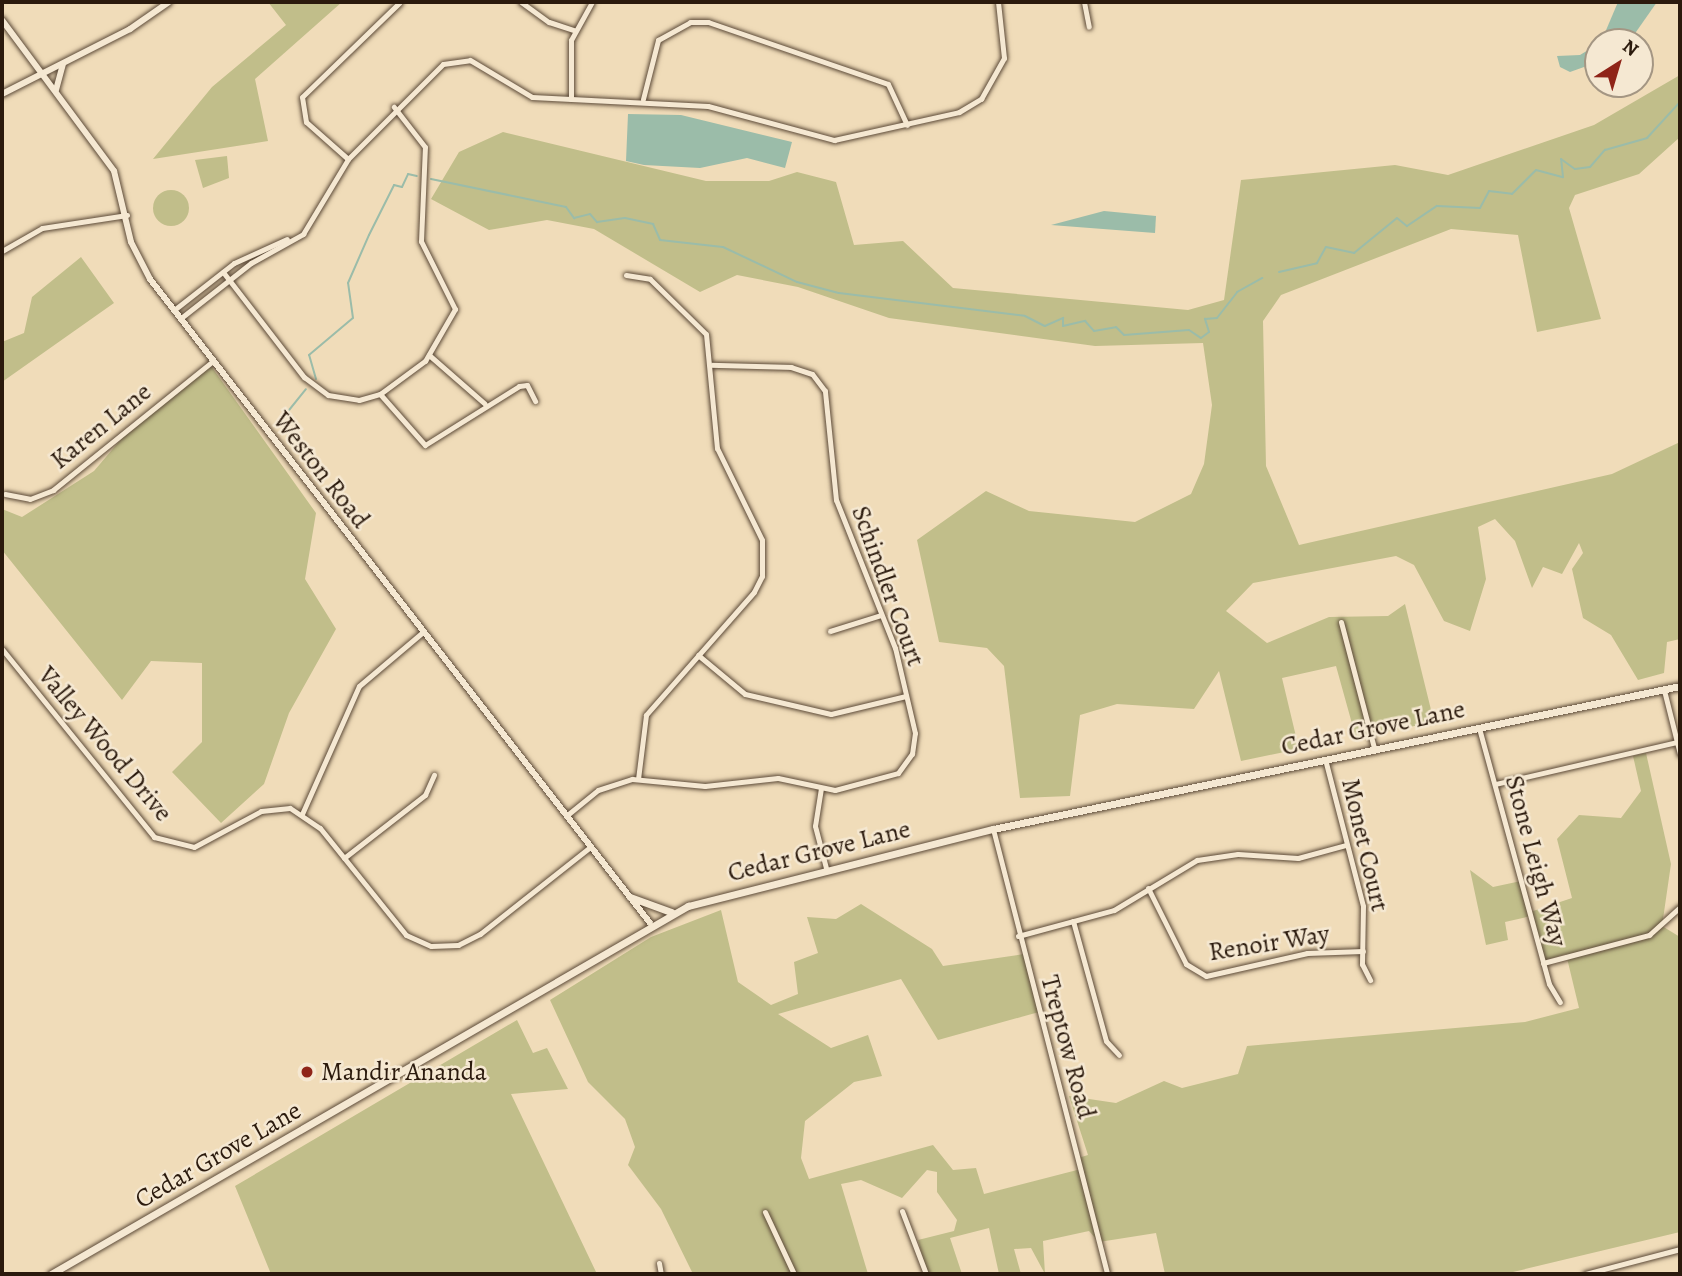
<!DOCTYPE html>
<html>
<head>
<meta charset="utf-8">
<style>
	body { margin:0 }
	#map { position:relative; width:1682px; height:1276px; overflow:hidden; background:#f0dcb9; font-family:Alegreya,serif }
	div>[style] { position:absolute }
	[style*='--x'] { left:calc(var(--x)*1px); top:calc(var(--y)*1px); width:calc(var(--w)*1px); rotate:calc(var(--a)*1deg) }
	.green>* { inset:0; background:#c1be8a }
	.round { border-radius:50% }
	.water>* { inset:0; background:#9bbca9 }
	.stream>* { height:2px; margin:-1px; padding:0 1px; transform-origin:1px; border-radius:1px; background:#9bbca9 }
	.roads { filter:drop-shadow(0 0 2px #5c4a38) drop-shadow(0 0 2px #5c4a38) }
	.minor>* { height:5px; margin:-2.5px; padding:0 2.5px; transform-origin:2.5px; border-radius:2.5px; background:#f5e8d2 }
	.tertiary>* { height:6px; margin:-3px; padding:0 3px; transform-origin:3px; border-radius:3px; background:#f5e8d2 }
	.secondary>* { height:7px; margin:-3.5px; padding:0 3.5px; transform-origin:3.5px; border-radius:3.5px; background:#f5e8d2 }
	.dots>* { width:19px; height:19px; translate:-50% -50%; box-sizing:border-box; border:4px solid #f5e8d2; border-radius:50% }
	span { translate:-50% -50%; white-space:nowrap; text-align:center; line-height:1.15; -webkit-text-stroke:5px #f5e8d2; paint-order:stroke }
	.street-label { font-size:26px; color:#2b1a0d }
	.poi-label { font-size:26px; color:#2b1a0d }
	.left { translate:0 -50%; text-align:left }
	.frame { position:absolute; inset:0; border:4px solid #2b1a0d; pointer-events:none }
	.north { position:absolute; left:1584px; top:28px; width:70px; height:70px; box-sizing:border-box; background:#f5e8d2; border:2px solid #a49683; border-radius:50%; rotate:37deg; font-size:19px; font-weight:700; line-height:28px; text-align:center; color:#2b1a0d }
	.north::after { content:''; display:block; margin:auto; width:24px; height:32px; background:#8f2418; clip-path:polygon(50% 0,100% 100%,50% 72%,0 100%) }
</style>
</head>
<body>
<div id="map">
	<div class="green">
		<i style="clip-path:polygon(268px 2px,342px 2px,255px 79px,268px 141px,153px 159px,212px 87px,286px 25px)"></i>
		<i style="clip-path:polygon(1680px 75px,1680px 137px,1639px 174px,1575px 195px,1569px 208px,1601px 319px,1537px 332px,1518px 235px,1451px 229px,1281px 295px,1263px 321px,1266px 466px,1299px 545px,1612px 474px,1680px 442px,1680px 639px,1667px 642px,1664px 673px,1638px 680px,1611px 635px,1583px 618px,1572px 569px,1583px 553px,1579px 543px,1562px 574px,1543px 567px,1532px 588px,1515px 541px,1495px 519px,1478px 527px,1486px 579px,1470px 631px,1444px 621px,1414px 565px,1396px 556px,1253px 583px,1226px 611px,1267px 643px,1329px 617px,1388px 616px,1405px 604px,1434px 722px,1356px 738px,1336px 666px,1282px 678px,1299px 749px,1241px 761px,1219px 671px,1194px 709px,1117px 704px,1080px 715px,1070px 796px,1020px 798px,1004px 666px,987px 648px,939px 642px,917px 540px,986px 491px,1029px 511px,1135px 522px,1191px 494px,1204px 464px,1212px 405px,1203px 343px,1095px 346px,889px 318px,798px 287px,737px 275px,700px 292px,594px 229px,547px 220px,489px 230px,431px 199px,459px 152px,503px 132px,706px 181px,769px 181px,797px 172px,836px 182px,854px 245px,903px 241px,953px 288px,1188px 310px,1224px 300px,1241px 180px,1395px 165px,1448px 175px,1594px 125px)"></i>
		<i style="clip-path:polygon(227px 156px,229px 178px,203px 188px,195px 160px)"></i>
		<i class="round" style="left:153px;top:190px;width:36px;height:36px"></i>
		<i style="clip-path:polygon(81px 257px,114px 303px,2px 382px,2px 342px,24px 333px,32px 297px)"></i>
		<i style="clip-path:polygon(211px 366px,316px 513px,305px 579px,336px 629px,289px 713px,264px 784px,221px 823px,172px 772px,202px 742px,202px 663px,151px 661px,122px 700px,2px 550px,2px 509px,22px 517px,94px 471px,123px 437px)"></i>
		<i style="clip-path:polygon(1646px 753px,1671px 864px,1662px 926px,1680px 937px,1680px 1232px,1513px 1272px,1165px 1274px,1156px 1233px,1099px 1242px,1089px 1231px,1043px 1241px,1045px 1274px,1031px 1248px,1014px 1249px,1021px 1274px,999px 1274px,989px 1228px,950px 1238px,962px 1274px,927px 1274px,918px 1240px,954px 1231px,957px 1220px,937px 1192px,937px 1172px,927px 1170px,902px 1198px,861px 1180px,841px 1184px,868px 1274px,693px 1274px,661px 1209px,628px 1165px,635px 1147px,625px 1119px,588px 1082px,550px 1000px,651px 937px,721px 910px,738px 982px,771px 1005px,798px 994px,794px 962px,818px 953px,807px 917px,836px 919px,861px 904px,932px 949px,943px 966px,1024px 954px,1039px 1012px,938px 1040px,901px 979px,778px 1014px,831px 1048px,868px 1035px,882px 1076px,854px 1082px,805px 1121px,801px 1158px,809px 1179px,933px 1145px,953px 1170px,976px 1168px,984px 1194px,1081px 1169px,1078px 1158px,1088px 1155px,1069px 1096px,1116px 1103px,1164px 1081px,1182px 1088px,1238px 1074px,1247px 1046px,1525px 1022px,1579px 1008px,1566px 954px,1543px 961px,1531px 916px,1505px 922px,1508px 940px,1486px 945px,1470px 870px,1493px 887px,1521px 881px,1530px 912px,1572px 898px,1557px 839px,1579px 815px,1621px 818px,1641px 791px,1633px 756px)"></i>
		<i style="clip-path:polygon(517px 1020px,533px 1053px,547px 1048px,568px 1089px,511px 1094px,597px 1274px,271px 1274px,235px 1186px)"></i>
	</div>
	<div class="water">
		<i style="clip-path:polygon(1618px 2px,1657px 2px,1629px 42px,1601px 42px)"></i>
		<i style="clip-path:polygon(1598px 44px,1598px 62px,1570px 72px,1560px 67px,1557px 56px,1580px 55px)"></i>
		<i style="clip-path:polygon(628px 114px,681px 115px,792px 142px,785px 168px,747px 158px,700px 168px,644px 165px,626px 161px)"></i>
		<i style="clip-path:polygon(1104px 211px,1156px 216px,1155px 233px,1051px 225px)"></i>
	</div>
	<div class="stream">
		<i style="--x:431;--y:179;--w:138;--a:11.7"></i>
		<i style="--x:566;--y:207;--w:14;--a:54"></i>
		<i style="--x:574;--y:218;--w:16;--a:-14"></i>
		<i style="--x:590;--y:214;--w:11;--a:49"></i>
		<i style="--x:597;--y:222;--w:28;--a:-8"></i>
		<i style="--x:625;--y:218;--w:29;--a:12"></i>
		<i style="--x:653;--y:224;--w:17;--a:66"></i>
		<i style="--x:660;--y:240;--w:63;--a:6.3"></i>
		<i style="--x:723;--y:247;--w:82;--a:25.3"></i>
		<i style="--x:797;--y:282;--w:43;--a:14.7"></i>
		<i style="--x:839;--y:293;--w:187;--a:7"></i>
		<i style="--x:1025;--y:316;--w:22;--a:27"></i>
		<i style="--x:1045;--y:326;--w:20;--a:-24"></i>
		<i style="--x:1063;--y:318;--w:8;--a:90"></i>
		<i style="--x:1063;--y:326;--w:23;--a:-13"></i>
		<i style="--x:1085;--y:321;--w:13;--a:48"></i>
		<i style="--x:1094;--y:331;--w:22;--a:-10"></i>
		<i style="--x:1116;--y:327;--w:11;--a:45"></i>
		<i style="--x:1124;--y:335;--w:65;--a:-4.4"></i>
		<i style="--x:1189;--y:330;--w:14;--a:34"></i>
		<i style="--x:1201;--y:338;--w:10;--a:-37"></i>
		<i style="--x:1209;--y:332;--w:14;--a:-107"></i>
		<i style="--x:1205;--y:319;--w:12;--a:-5"></i>
		<i style="--x:1217;--y:318;--w:33;--a:-52"></i>
		<i style="--x:1237;--y:292;--w:29;--a:-29"></i>
		<i style="--x:1279;--y:272;--w:39;--a:-13"></i>
		<i style="--x:1317;--y:263;--w:18;--a:-61"></i>
		<i style="--x:1326;--y:247;--w:29;--a:12"></i>
		<i style="--x:1354;--y:253;--w:55;--a:-39.1"></i>
		<i style="--x:1397;--y:218;--w:13;--a:39"></i>
		<i style="--x:1407;--y:226;--w:36;--a:-34"></i>
		<i style="--x:1437;--y:206;--w:43;--a:2.7"></i>
		<i style="--x:1480;--y:208;--w:19;--a:-62"></i>
		<i style="--x:1489;--y:191;--w:23;--a:7"></i>
		<i style="--x:1512;--y:194;--w:34;--a:-45"></i>
		<i style="--x:1536;--y:170;--w:28;--a:15"></i>
		<i style="--x:1563;--y:177;--w:18;--a:-96"></i>
		<i style="--x:1561;--y:159;--w:17;--a:36"></i>
		<i style="--x:1575;--y:169;--w:15;--a:-8"></i>
		<i style="--x:1590;--y:167;--w:23;--a:-49"></i>
		<i style="--x:1605;--y:150;--w:44;--a:-15.9"></i>
		<i style="--x:1647;--y:138;--w:49;--a:-47.5"></i>
		<i style="--x:316;--y:379;--w:25;--a:-106"></i>
		<i style="--x:309;--y:355;--w:57;--a:-40.1"></i>
		<i style="--x:353;--y:318;--w:35;--a:-98"></i>
		<i style="--x:348;--y:283;--w:52;--a:-66.4"></i>
		<i style="--x:369;--y:235;--w:56;--a:-63.4"></i>
		<i style="--x:394;--y:185;--w:8;--a:14"></i>
		<i style="--x:402;--y:187;--w:14;--a:-65"></i>
		<i style="--x:408;--y:174;--w:9;--a:13"></i>
		<i style="--x:277;--y:425;--w:46;--a:-51.1"></i>
	</div>
	<div class="roads">
		<div class="minor">
			<i style="--x:521;--y:2;--w:34;--a:36"></i>
			<i style="--x:549;--y:22;--w:26;--a:18"></i>
			<i style="--x:1084;--y:2;--w:25;--a:79"></i>
			<i style="--x:571;--y:99;--w:59;--a:-90"></i>
			<i style="--x:571;--y:40;--w:43;--a:-61.1"></i>
			<i style="--x:643;--y:99;--w:61;--a:-75.7"></i>
			<i style="--x:658;--y:40;--w:37;--a:-29"></i>
			<i style="--x:690;--y:22;--w:18;--a:0"></i>
			<i style="--x:708;--y:22;--w:190;--a:19"></i>
			<i style="--x:888;--y:84;--w:45;--a:65.1"></i>
			<i style="--x:348;--y:159;--w:56;--a:-138.6"></i>
			<i style="--x:306;--y:122;--w:25;--a:-99"></i>
			<i style="--x:302;--y:97;--w:136;--a:-44.1"></i>
			<i style="--x:2;--y:251;--w:46;--a:-29.9"></i>
			<i style="--x:42;--y:228;--w:86;--a:-8.7"></i>
			<i style="--x:223;--y:272;--w:133;--a:52.4"></i>
			<i style="--x:304;--y:377;--w:30;--a:37"></i>
			<i style="--x:328;--y:395;--w:31;--a:9"></i>
			<i style="--x:359;--y:400;--w:22;--a:-16"></i>
			<i style="--x:380;--y:394;--w:56;--a:-36.3"></i>
			<i style="--x:425;--y:361;--w:60;--a:-60"></i>
			<i style="--x:455;--y:309;--w:76;--a:-116.6"></i>
			<i style="--x:421;--y:241;--w:94;--a:-87.6"></i>
			<i style="--x:425;--y:147;--w:51;--a:-127.8"></i>
			<i style="--x:626;--y:275;--w:24;--a:9"></i>
			<i style="--x:650;--y:279;--w:78;--a:44.5"></i>
			<i style="--x:706;--y:334;--w:115;--a:84.5"></i>
			<i style="--x:717;--y:448;--w:102;--a:63.9"></i>
			<i style="--x:762;--y:540;--w:36;--a:90"></i>
			<i style="--x:762;--y:576;--w:18;--a:117"></i>
			<i style="--x:754;--y:592;--w:164;--a:131.3"></i>
			<i style="--x:646;--y:715;--w:64;--a:97.1"></i>
			<i style="--x:174;--y:310;--w:76;--a:-38.1"></i>
			<i style="--x:234;--y:263;--w:58;--a:-24.4"></i>
			<i style="--x:181;--y:318;--w:89;--a:-38.2"></i>
			<i style="--x:251;--y:263;--w:60;--a:-29.1"></i>
			<i style="--x:303;--y:234;--w:87;--a:-59"></i>
			<i style="--x:348;--y:159;--w:134;--a:-45"></i>
			<i style="--x:443;--y:64;--w:27;--a:-8"></i>
			<i style="--x:470;--y:60;--w:72;--a:30.8"></i>
			<i style="--x:532;--y:97;--w:176;--a:2.9"></i>
			<i style="--x:708;--y:106;--w:131;--a:15.1"></i>
			<i style="--x:834;--y:140;--w:128;--a:-12.6"></i>
			<i style="--x:959;--y:112;--w:26;--a:-31"></i>
			<i style="--x:981;--y:99;--w:47;--a:-60.7"></i>
			<i style="--x:1004;--y:58;--w:56;--a:-96.1"></i>
			<i style="--x:429;--y:355;--w:74;--a:41.2"></i>
			<i style="--x:380;--y:394;--w:68;--a:48.6"></i>
			<i style="--x:425;--y:445;--w:111;--a:-32.1"></i>
			<i style="--x:519;--y:386;--w:8;--a:-7"></i>
			<i style="--x:527;--y:385;--w:18;--a:63"></i>
			<i style="--x:5;--y:494;--w:25;--a:11"></i>
			<i style="--x:30;--y:499;--w:25;--a:-21"></i>
			<i style="--x:53;--y:490;--w:206;--a:-38.9"></i>
			<i style="--x:1341;--y:622;--w:130;--a:75.3"></i>
			<i style="--x:830;--y:631;--w:53;--a:-17.4"></i>
			<i style="--x:2;--y:649;--w:242;--a:51"></i>
			<i style="--x:154;--y:837;--w:41;--a:14"></i>
			<i style="--x:194;--y:847;--w:76;--a:-28.2"></i>
			<i style="--x:261;--y:811;--w:29;--a:-6"></i>
			<i style="--x:290;--y:808;--w:36;--a:34"></i>
			<i style="--x:320;--y:828;--w:137;--a:51.2"></i>
			<i style="--x:406;--y:935;--w:27;--a:24"></i>
			<i style="--x:431;--y:946;--w:27;--a:-2"></i>
			<i style="--x:458;--y:945;--w:25;--a:-27"></i>
			<i style="--x:480;--y:934;--w:140;--a:-38.3"></i>
			<i style="--x:698;--y:655;--w:61;--a:39.7"></i>
			<i style="--x:745;--y:694;--w:88;--a:13.1"></i>
			<i style="--x:831;--y:714;--w:77;--a:-13.5"></i>
			<i style="--x:1664;--y:690;--w:66;--a:76"></i>
			<i style="--x:1479;--y:728;--w:265;--a:74.7"></i>
			<i style="--x:1549;--y:984;--w:21;--a:59"></i>
			<i style="--x:1325;--y:759;--w:152;--a:75.5"></i>
			<i style="--x:1363;--y:906;--w:58;--a:91"></i>
			<i style="--x:1362;--y:964;--w:18;--a:63"></i>
			<i style="--x:1495;--y:784;--w:187;--a:-13"></i>
			<i style="--x:821;--y:788;--w:38;--a:99"></i>
			<i style="--x:815;--y:826;--w:43;--a:75.3"></i>
			<i style="--x:302;--y:814;--w:140;--a:-66"></i>
			<i style="--x:359;--y:686;--w:84;--a:-40.2"></i>
			<i style="--x:566;--y:816;--w:41;--a:-39.1"></i>
			<i style="--x:598;--y:790;--w:36;--a:-18"></i>
			<i style="--x:632;--y:779;--w:73;--a:5.5"></i>
			<i style="--x:705;--y:786;--w:73;--a:-6.3"></i>
			<i style="--x:778;--y:778;--w:58;--a:11.9"></i>
			<i style="--x:835;--y:790;--w:65;--a:-15.1"></i>
			<i style="--x:898;--y:773;--w:24;--a:-54"></i>
			<i style="--x:912;--y:754;--w:21;--a:-82"></i>
			<i style="--x:915;--y:733;--w:87;--a:-103.2"></i>
			<i style="--x:895;--y:648;--w:159;--a:-111.7"></i>
			<i style="--x:836;--y:500;--w:110;--a:-95.8"></i>
			<i style="--x:825;--y:391;--w:21;--a:-127"></i>
			<i style="--x:812;--y:374;--w:22;--a:-162"></i>
			<i style="--x:791;--y:367;--w:79;--a:-178.5"></i>
			<i style="--x:993;--y:829;--w:459;--a:75.6"></i>
			<i style="--x:344;--y:858;--w:103;--a:-37.9"></i>
			<i style="--x:425;--y:795;--w:22;--a:-66"></i>
			<i style="--x:1148;--y:888;--w:85;--a:63.4"></i>
			<i style="--x:1186;--y:964;--w:23;--a:31"></i>
			<i style="--x:1206;--y:976;--w:104;--a:-12.8"></i>
			<i style="--x:1307;--y:953;--w:56;--a:-2"></i>
			<i style="--x:1073;--y:921;--w:124;--a:74.6"></i>
			<i style="--x:1106;--y:1041;--w:19;--a:47"></i>
			<i style="--x:1018;--y:936;--w:99;--a:-15.2"></i>
			<i style="--x:1114;--y:910;--w:97;--a:-31.1"></i>
			<i style="--x:1197;--y:860;--w:41;--a:-8.3"></i>
			<i style="--x:1238;--y:854;--w:60;--a:3.8"></i>
			<i style="--x:1298;--y:858;--w:50;--a:-15.2"></i>
			<i style="--x:1543;--y:963;--w:110;--a:-14.8"></i>
			<i style="--x:1649;--y:935;--w:42;--a:-42.1"></i>
			<i style="--x:902;--y:1211;--w:67;--a:69.1"></i>
			<i style="--x:765;--y:1212;--w:68;--a:64.9"></i>
			<i style="--x:659;--y:1263;--w:11;--a:80"></i>
			<i style="--x:1585;--y:1274;--w:98;--a:-14.7"></i>
		</div>
		<div class="tertiary">
			<i style="--x:2;--y:20;--w:188;--a:53.4"></i>
			<i style="--x:114;--y:171;--w:73;--a:76.5"></i>
			<i style="--x:131;--y:242;--w:42;--a:62.8"></i>
			<i style="--x:150;--y:279;--w:815;--a:52.17"></i>
			<i style="--x:56;--y:90;--w:27;--a:-75"></i>
			<i style="--x:2;--y:94;--w:144;--a:-26.9"></i>
			<i style="--x:130;--y:29;--w:47;--a:-34.7"></i>
		</div>
		<div class="secondary">
			<i style="--x:630;--y:897;--w:44;--a:20.1"></i>
			<i style="--x:51;--y:1274;--w:736;--a:-30.02"></i>
			<i style="--x:688;--y:906;--w:315;--a:-14.2"></i>
			<i style="--x:993;--y:829;--w:702;--a:-11.76"></i>
		</div>
	</div>
	<div class="dots">
		<i style="left:307px;top:1072px;background:#8f2418"></i>
	</div>
	<div class="street-label">
		<span style="left:101px;top:426px;rotate:-39deg">Karen Lane</span>
		<span style="left:321px;top:470px;rotate:52deg">Weston Road</span>
		<span style="left:888px;top:586px;rotate:70deg">Schindler Court</span>
		<span style="left:1373px;top:728px;rotate:-12deg">Cedar Grove Lane</span>
		<span style="left:105px;top:744px;rotate:50deg">Valley Wood Drive</span>
		<span style="left:1365px;top:845px;rotate:77deg">Monet Court</span>
		<span style="left:819px;top:851px;rotate:-14deg">Cedar Grove Lane</span>
		<span style="left:1536px;top:861px;rotate:75deg">Stone Leigh Way</span>
		<span style="left:1269px;top:943px;rotate:-9deg">Renoir Way</span>
		<span style="left:1068px;top:1047px;rotate:75deg">Treptow Road</span>
		<span style="left:218px;top:1155px;rotate:-30deg">Cedar Grove Lane</span>
	</div>
	<div class="poi-label">
		<span class="left" style="left:321px;top:1072px">Mandir Ananda</span>
	</div>
	<div class="frame"></div>
	<div class="north">N</div>
</div>
</body>
</html>
